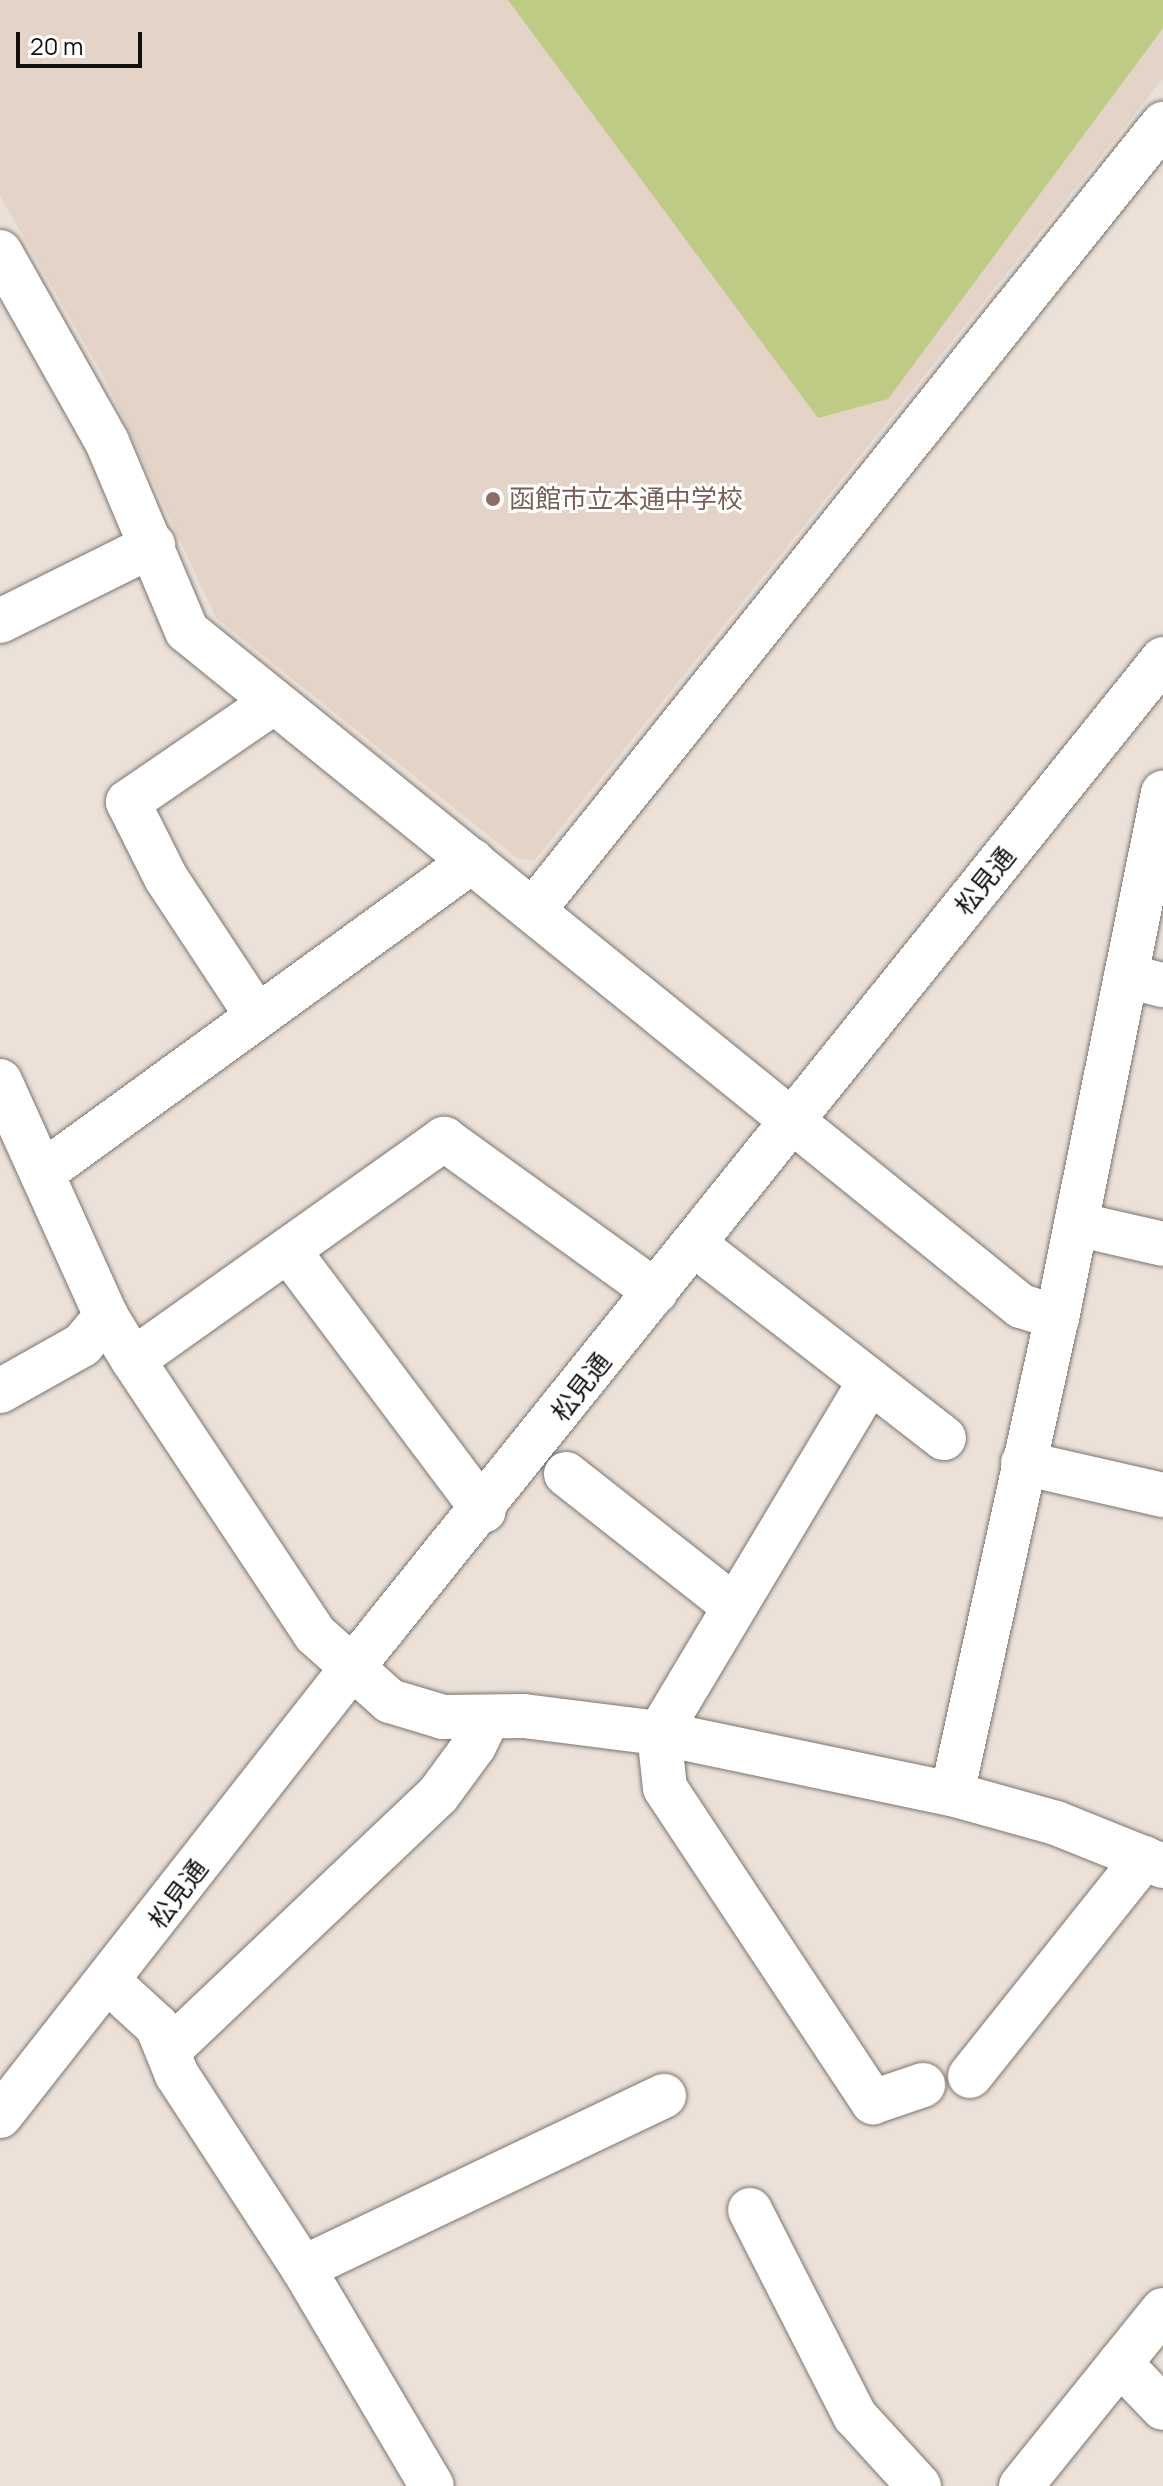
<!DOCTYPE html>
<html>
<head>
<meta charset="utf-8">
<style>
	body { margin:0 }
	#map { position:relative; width:1163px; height:2486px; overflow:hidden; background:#ebe1d9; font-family:Manrope,"Noto Sans JP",sans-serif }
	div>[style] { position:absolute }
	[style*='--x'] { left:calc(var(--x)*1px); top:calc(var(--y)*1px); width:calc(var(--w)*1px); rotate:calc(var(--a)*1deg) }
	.built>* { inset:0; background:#e4d3c7 }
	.green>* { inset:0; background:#bdcb85 }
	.roads { filter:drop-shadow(0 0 2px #7d756e) drop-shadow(0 0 2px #7d756e) }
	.minor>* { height:44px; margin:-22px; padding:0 22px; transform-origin:22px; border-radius:22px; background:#fff }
	.dots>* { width:22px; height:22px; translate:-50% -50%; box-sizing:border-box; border:4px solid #fff; border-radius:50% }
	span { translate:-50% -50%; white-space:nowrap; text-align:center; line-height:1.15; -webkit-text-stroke:6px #fff; paint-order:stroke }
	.education-label { font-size:26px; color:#785e54 }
	.left { translate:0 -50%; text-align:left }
	.street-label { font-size:26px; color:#130f0d }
	.scale { position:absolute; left:16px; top:32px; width:126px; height:36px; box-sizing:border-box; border:4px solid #130f0d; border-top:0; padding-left:10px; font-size:24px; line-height:28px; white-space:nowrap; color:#130f0d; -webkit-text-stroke:6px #fff; paint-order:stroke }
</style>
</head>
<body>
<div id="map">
	<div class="built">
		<i style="clip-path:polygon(0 0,1163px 0,1163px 79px,535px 860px,518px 859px,216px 618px,106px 381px,0 196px)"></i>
	</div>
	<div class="green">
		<i style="clip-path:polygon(508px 0,1163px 0,1163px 28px,888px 399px,818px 418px)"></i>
	</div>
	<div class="roads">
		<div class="minor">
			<i style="--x:0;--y:252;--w:218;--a:60.6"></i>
			<i style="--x:107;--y:442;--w:205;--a:67.1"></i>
			<i style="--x:187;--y:631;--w:1073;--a:38.99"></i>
			<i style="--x:1021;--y:1306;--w:38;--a:18"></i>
			<i style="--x:0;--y:621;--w:171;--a:-26.4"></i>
			<i style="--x:535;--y:908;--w:1005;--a:-51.3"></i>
			<i style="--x:1126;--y:976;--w:38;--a:14"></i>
			<i style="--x:257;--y:1016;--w:165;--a:-123.4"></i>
			<i style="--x:166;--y:878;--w:85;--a:-116.6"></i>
			<i style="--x:128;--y:802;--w:177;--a:-34.4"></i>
			<i style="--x:0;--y:1081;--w:258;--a:65.7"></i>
			<i style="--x:106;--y:1316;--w:52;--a:58.5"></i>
			<i style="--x:133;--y:1360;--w:329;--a:56.4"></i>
			<i style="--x:315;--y:1634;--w:101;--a:41.8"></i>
			<i style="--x:390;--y:1701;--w:55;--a:16.8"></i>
			<i style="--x:443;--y:1717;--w:81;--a:-0.7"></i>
			<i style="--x:524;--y:1716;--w:136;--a:7.2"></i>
			<i style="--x:659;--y:1733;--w:299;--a:11.8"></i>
			<i style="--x:952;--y:1794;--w:108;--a:15.6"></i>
			<i style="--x:1056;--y:1823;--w:115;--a:21.9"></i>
			<i style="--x:45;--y:1171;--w:528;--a:-35.98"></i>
			<i style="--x:1076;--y:1224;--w:89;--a:12.9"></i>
			<i style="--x:695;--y:1245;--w:315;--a:37.8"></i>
			<i style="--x:288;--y:1250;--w:326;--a:53.1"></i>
			<i style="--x:133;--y:1360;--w:382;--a:-35.4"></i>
			<i style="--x:444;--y:1139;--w:261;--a:35.8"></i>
			<i style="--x:870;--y:1381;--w:410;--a:120.9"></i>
			<i style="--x:659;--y:1733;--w:55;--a:83.8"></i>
			<i style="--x:665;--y:1788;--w:377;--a:56.5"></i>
			<i style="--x:873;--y:2102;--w:53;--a:-18.8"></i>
			<i style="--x:0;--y:1391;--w:94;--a:-29.3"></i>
			<i style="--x:82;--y:1345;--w:38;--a:-50"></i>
			<i style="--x:1023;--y:1463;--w:144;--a:12.9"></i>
			<i style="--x:566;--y:1474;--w:214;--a:38.2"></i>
			<i style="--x:952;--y:1794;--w:487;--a:-77.6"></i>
			<i style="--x:1057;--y:1318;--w:536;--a:-78.59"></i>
			<i style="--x:110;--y:1983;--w:64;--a:42.5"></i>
			<i style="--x:157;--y:2026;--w:53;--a:67.8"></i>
			<i style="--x:177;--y:2075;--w:230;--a:56.9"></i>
			<i style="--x:303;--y:2268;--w:253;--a:59.4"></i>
			<i style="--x:168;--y:2051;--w:372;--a:-43.5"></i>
			<i style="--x:438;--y:1795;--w:61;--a:-53.7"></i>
			<i style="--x:474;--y:1746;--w:32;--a:-64"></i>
			<i style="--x:970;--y:2076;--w:279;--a:-51.4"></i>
			<i style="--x:0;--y:2116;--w:568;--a:-51.86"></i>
			<i style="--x:351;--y:1669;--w:1296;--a:-51.2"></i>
			<i style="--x:750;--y:2210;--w:231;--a:63"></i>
			<i style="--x:855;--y:2416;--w:95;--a:47.6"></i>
			<i style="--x:303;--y:2268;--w:400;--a:-25.5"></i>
			<i style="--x:1120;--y:2363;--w:62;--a:46.3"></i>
			<i style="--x:1021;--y:2486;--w:226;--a:-51.1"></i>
		</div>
	</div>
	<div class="dots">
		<i style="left:493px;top:499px;background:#8d6e63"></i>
	</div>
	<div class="education-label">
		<span class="left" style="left:509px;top:499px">函館市立本通中学校</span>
	</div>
	<div class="street-label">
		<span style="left:985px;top:881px;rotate:-51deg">松見通</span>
		<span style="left:581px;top:1387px;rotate:-52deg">松見通</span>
		<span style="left:178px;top:1894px;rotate:-53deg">松見通</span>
	</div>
	<div class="scale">20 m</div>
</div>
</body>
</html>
